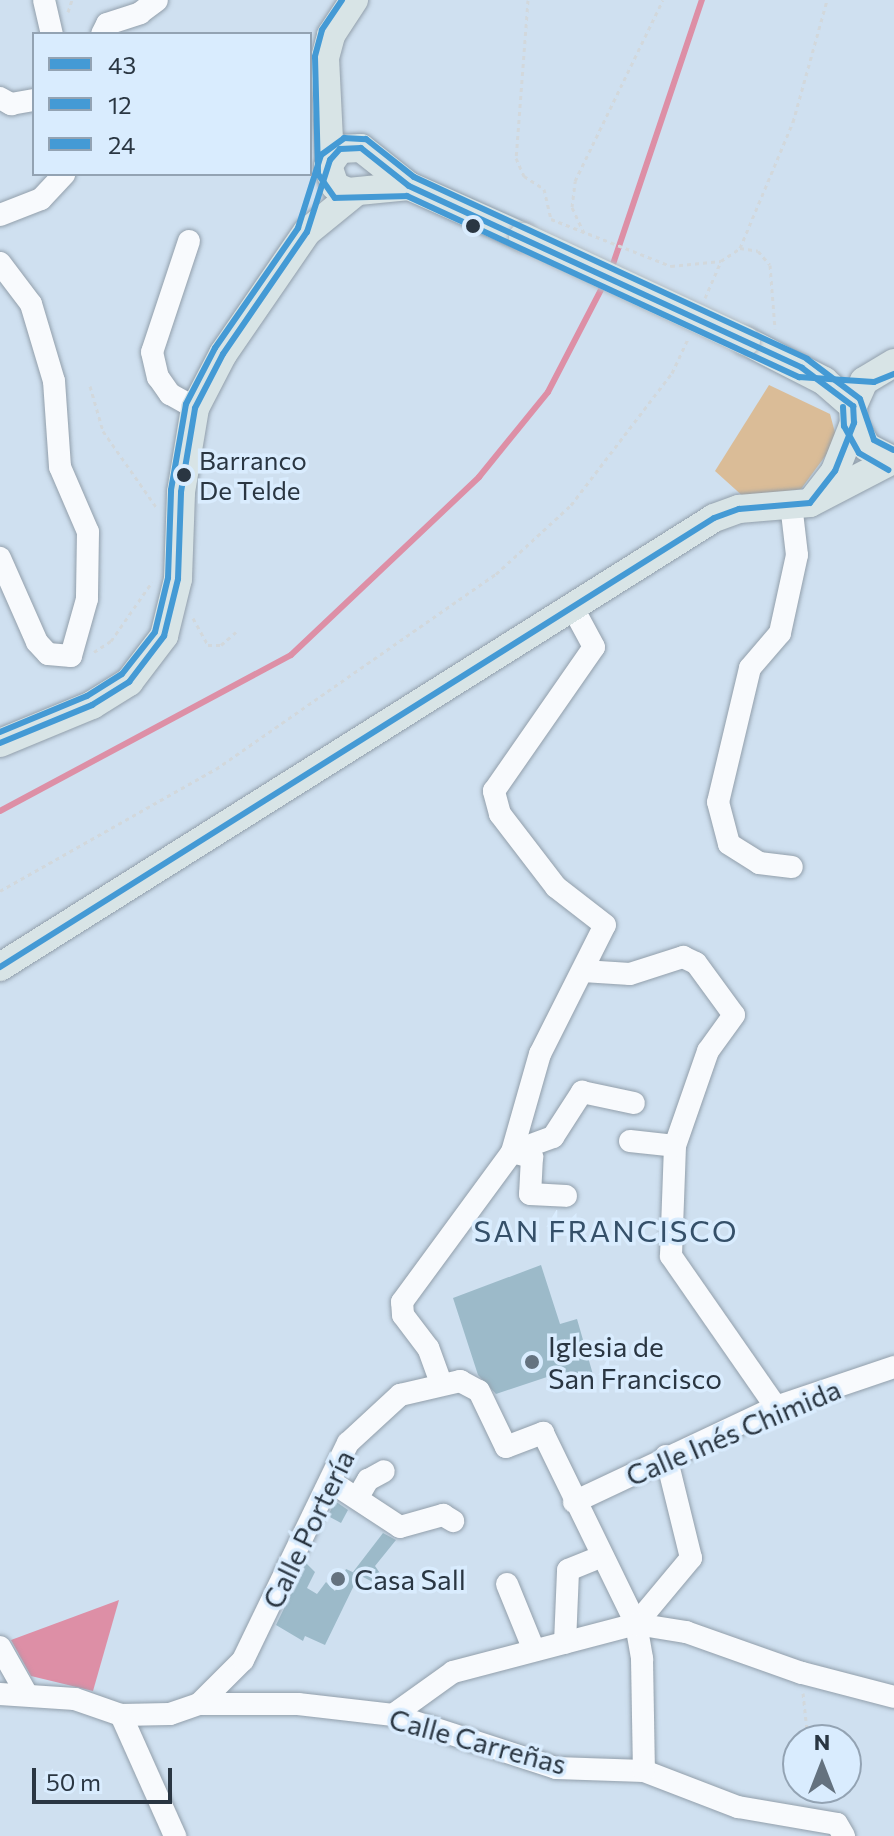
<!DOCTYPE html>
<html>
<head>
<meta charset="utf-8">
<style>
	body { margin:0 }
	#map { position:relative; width:894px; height:1836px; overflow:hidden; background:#cfe0f0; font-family:Commissioner,sans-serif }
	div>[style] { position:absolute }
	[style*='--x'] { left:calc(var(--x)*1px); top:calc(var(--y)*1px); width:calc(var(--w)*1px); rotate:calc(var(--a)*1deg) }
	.green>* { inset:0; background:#dabc97 }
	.water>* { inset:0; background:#dd8fa6 }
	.stream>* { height:6px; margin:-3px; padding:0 3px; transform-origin:3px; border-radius:3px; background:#dd8fa6 }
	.building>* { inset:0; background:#9cbac9 }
	.path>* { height:3px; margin-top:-1.5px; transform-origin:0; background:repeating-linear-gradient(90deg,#d2d8dc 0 4px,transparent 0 8px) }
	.roads { filter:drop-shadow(0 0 2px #929fab) drop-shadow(0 0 2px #929fab) }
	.minor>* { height:22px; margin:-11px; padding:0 11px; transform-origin:11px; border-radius:11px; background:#f8fafd }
	.major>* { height:28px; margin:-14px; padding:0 14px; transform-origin:14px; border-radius:14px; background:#d8e4e6 }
	.bridges { filter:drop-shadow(0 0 2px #b4bdc5) drop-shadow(0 0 2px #b4bdc5) }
	.major-bridge>* { height:28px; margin:-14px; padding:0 14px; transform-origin:14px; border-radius:14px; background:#d8e4e6 }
	.bus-1>* { height:6px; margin:-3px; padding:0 3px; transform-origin:3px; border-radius:3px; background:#449ad5 }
	.bus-2>* { height:6px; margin:-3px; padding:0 3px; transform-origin:3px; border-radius:3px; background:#449ad5 }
	.bus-3>* { height:6px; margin:-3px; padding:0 3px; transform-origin:3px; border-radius:3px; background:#449ad5 }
	.dots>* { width:22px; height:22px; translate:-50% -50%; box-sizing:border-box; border:4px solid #d9ecfe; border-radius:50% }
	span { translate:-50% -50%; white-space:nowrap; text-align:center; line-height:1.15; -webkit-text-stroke:7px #d9ecfe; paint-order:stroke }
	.bus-label { font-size:26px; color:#2a3642 }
	.left { translate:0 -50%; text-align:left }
	.poi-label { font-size:28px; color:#2a3642 }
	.street-label { font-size:28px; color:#2a3642 }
	.neighbourhood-label { font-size:30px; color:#355069; letter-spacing:2px }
	.legend { position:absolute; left:32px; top:32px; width:280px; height:144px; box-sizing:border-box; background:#d9ecfe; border:2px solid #93a3b3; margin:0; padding:10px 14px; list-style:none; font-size:24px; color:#2a3642 }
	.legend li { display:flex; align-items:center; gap:16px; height:40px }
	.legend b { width:40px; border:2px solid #93a3b3 }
	.north { position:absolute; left:782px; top:1724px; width:80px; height:80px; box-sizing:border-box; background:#d9ecfe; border:2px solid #93a3b3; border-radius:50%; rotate:0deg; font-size:22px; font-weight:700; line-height:32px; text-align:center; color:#2a3642 }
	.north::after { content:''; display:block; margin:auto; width:28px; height:36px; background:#64727f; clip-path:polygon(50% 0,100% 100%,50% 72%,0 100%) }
	.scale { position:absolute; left:32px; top:1768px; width:140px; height:36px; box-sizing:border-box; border:4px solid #2a3642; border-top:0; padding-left:10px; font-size:24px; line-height:28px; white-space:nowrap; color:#2a3642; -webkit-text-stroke:6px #d9ecfe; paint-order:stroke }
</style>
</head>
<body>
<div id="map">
	<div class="green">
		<i style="clip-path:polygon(769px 385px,830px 414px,837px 440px,801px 489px,746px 499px,715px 471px)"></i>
	</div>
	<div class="water">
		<i style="clip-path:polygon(119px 1600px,93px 1691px,31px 1676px,11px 1640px)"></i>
	</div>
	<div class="stream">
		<i style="--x:611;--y:270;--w:285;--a:-71.4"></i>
		<i style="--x:0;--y:811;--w:330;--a:-28.2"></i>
		<i style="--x:291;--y:655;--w:259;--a:-43.4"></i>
		<i style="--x:479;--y:477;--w:109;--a:-50.9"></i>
		<i style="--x:548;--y:392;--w:122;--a:-62.6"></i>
	</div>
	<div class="building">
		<i style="clip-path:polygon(541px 1265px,560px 1324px,577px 1319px,594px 1378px,558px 1389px,553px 1375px,496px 1394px,478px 1375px,453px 1298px)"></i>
		<i style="clip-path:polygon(335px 1501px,348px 1510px,341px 1523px,328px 1516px)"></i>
		<i style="clip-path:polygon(383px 1533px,396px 1540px,375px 1566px,393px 1592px,353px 1572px)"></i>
		<i style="clip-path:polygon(306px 1563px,315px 1572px,307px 1588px,317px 1594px,326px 1582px,335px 1591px,346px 1569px,359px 1575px,325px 1645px,305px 1636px,303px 1641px,276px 1625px)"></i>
	</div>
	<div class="path">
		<i style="--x:528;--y:0;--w:158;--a:94.3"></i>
		<i style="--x:516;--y:158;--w:20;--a:66"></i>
		<i style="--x:524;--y:176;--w:24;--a:33"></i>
		<i style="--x:544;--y:189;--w:31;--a:77"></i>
		<i style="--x:551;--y:219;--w:129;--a:21.4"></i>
		<i style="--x:671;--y:266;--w:50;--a:-5.7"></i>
		<i style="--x:68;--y:12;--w:13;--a:-72"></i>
		<i style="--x:584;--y:233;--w:29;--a:-115"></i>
		<i style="--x:572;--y:207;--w:26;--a:-83"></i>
		<i style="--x:575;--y:181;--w:201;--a:-64.1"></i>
		<i style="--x:740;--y:248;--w:137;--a:-67.2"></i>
		<i style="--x:793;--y:122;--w:127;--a:-74.4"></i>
		<i style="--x:705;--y:298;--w:40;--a:-66.6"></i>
		<i style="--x:721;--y:261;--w:23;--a:-34"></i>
		<i style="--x:740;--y:248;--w:18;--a:9"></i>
		<i style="--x:758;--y:251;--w:18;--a:49"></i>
		<i style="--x:770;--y:265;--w:64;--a:85.5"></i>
		<i style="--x:90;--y:386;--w:47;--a:73.9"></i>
		<i style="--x:103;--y:431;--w:94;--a:55"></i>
		<i style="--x:193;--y:618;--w:31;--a:61"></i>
		<i style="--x:208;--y:645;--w:13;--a:0"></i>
		<i style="--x:221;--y:645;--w:20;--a:-41"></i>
		<i style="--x:94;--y:652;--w:20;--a:-33"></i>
		<i style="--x:111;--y:641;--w:72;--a:-55.2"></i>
		<i style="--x:0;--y:891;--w:248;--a:-29.5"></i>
		<i style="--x:216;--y:769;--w:341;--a:-34.9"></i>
		<i style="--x:496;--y:574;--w:102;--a:-42.6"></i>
		<i style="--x:571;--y:505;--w:166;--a:-52.6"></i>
		<i style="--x:672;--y:373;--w:38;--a:-65"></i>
		<i style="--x:803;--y:1693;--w:47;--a:83.9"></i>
		<i style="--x:824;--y:1788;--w:16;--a:68"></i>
	</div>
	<div class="roads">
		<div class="minor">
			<i style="--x:44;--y:0;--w:35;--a:77"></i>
			<i style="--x:102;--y:34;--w:11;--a:-63"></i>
			<i style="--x:107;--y:24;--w:35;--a:-18"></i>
			<i style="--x:140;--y:13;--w:21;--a:-37"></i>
			<i style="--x:0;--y:98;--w:13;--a:29"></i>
			<i style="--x:11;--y:104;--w:23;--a:-10"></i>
			<i style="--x:0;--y:215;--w:44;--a:-21.3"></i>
			<i style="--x:41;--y:199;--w:34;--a:-47"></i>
			<i style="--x:189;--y:241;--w:117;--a:108.4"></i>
			<i style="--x:152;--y:352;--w:26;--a:77"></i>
			<i style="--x:158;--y:377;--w:21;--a:55"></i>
			<i style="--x:170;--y:394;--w:29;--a:29"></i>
			<i style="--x:0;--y:263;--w:51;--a:52.9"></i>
			<i style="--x:31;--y:304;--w:80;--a:73.4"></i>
			<i style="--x:54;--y:381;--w:86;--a:86"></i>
			<i style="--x:60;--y:467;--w:71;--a:66.7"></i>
			<i style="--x:88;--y:532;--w:67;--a:90.9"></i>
			<i style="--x:87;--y:599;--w:59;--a:105.7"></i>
			<i style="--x:71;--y:656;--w:23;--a:-175"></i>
			<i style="--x:48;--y:654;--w:16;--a:-133"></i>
			<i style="--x:37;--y:642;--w:92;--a:-113.8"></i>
			<i style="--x:791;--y:504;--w:51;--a:83.3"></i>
			<i style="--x:797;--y:555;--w:80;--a:102.3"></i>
			<i style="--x:780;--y:633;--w:46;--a:130.6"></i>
			<i style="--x:750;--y:668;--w:138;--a:103.4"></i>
			<i style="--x:718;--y:802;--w:43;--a:75.3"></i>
			<i style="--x:729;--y:844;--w:36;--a:32"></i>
			<i style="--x:759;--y:863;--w:33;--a:7"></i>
			<i style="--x:583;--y:971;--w:47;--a:3.7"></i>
			<i style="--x:630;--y:974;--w:56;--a:-17.8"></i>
			<i style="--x:683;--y:957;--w:14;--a:25"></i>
			<i style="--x:696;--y:963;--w:64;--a:53.8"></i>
			<i style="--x:734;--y:1015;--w:44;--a:125.8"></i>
			<i style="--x:708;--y:1051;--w:101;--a:109.2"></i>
			<i style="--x:675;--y:1146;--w:110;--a:92.1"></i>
			<i style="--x:671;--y:1256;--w:184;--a:55.2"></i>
			<i style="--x:630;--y:1141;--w:45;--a:6.3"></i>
			<i style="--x:512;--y:1152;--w:44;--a:-20.1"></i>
			<i style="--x:553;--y:1137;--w:54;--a:-57.2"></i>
			<i style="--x:582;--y:1092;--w:53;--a:11.9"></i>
			<i style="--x:512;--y:1152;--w:21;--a:14"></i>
			<i style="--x:532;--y:1157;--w:37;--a:93"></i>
			<i style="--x:530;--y:1194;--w:36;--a:3"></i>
			<i style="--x:441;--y:1383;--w:37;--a:-110"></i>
			<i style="--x:428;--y:1348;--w:41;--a:-127.1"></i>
			<i style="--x:403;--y:1315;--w:13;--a:-94"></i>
			<i style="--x:402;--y:1302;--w:186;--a:-53.7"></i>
			<i style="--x:512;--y:1152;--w:102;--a:-74.1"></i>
			<i style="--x:540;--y:1054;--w:144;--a:-63.3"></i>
			<i style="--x:605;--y:925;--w:62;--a:-142.2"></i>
			<i style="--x:556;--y:887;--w:92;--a:-127.5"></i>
			<i style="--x:500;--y:814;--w:24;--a:-105"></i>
			<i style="--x:494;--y:791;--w:175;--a:-55.2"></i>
			<i style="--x:594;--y:647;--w:42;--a:-118.4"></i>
			<i style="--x:333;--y:1483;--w:80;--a:33.3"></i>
			<i style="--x:400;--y:1527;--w:45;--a:-15.6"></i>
			<i style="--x:443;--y:1515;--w:12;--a:31"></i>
			<i style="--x:358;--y:1497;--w:20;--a:-60"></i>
			<i style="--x:368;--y:1480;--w:18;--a:-29"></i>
			<i style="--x:574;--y:1502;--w:223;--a:-25.2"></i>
			<i style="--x:776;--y:1407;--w:125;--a:-18.7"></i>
			<i style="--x:507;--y:1584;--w:71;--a:67.8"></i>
			<i style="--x:636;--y:1624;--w:86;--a:-50.2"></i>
			<i style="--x:691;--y:1558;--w:105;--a:-103.8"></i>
			<i style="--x:565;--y:1643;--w:73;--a:-87.6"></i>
			<i style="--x:568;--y:1570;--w:35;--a:-22"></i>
			<i style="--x:0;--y:1647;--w:53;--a:60.5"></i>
			<i style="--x:0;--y:1694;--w:75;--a:3.8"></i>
			<i style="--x:75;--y:1699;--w:49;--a:19.2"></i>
			<i style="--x:121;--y:1715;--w:49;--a:-1.2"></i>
			<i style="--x:170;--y:1714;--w:31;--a:-19"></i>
			<i style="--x:199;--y:1704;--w:99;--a:0"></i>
			<i style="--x:298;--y:1704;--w:96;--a:6.6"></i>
			<i style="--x:393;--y:1715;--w:171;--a:18"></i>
			<i style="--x:556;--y:1768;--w:88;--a:2"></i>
			<i style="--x:644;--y:1771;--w:101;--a:21"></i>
			<i style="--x:738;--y:1807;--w:100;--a:9.7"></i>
			<i style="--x:837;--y:1824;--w:14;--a:60"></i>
			<i style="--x:199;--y:1704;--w:62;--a:-45"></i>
			<i style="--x:243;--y:1660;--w:241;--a:-64.2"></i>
			<i style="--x:348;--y:1443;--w:71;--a:-42.7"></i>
			<i style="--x:400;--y:1395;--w:62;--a:-13.1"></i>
			<i style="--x:460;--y:1381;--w:21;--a:28"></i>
			<i style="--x:479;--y:1391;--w:62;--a:64.3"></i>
			<i style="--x:506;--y:1447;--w:40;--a:-21"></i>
			<i style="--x:543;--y:1433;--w:212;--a:64"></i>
			<i style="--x:636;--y:1624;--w:36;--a:80"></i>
			<i style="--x:642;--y:1659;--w:112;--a:89"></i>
			<i style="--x:121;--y:1715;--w:133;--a:65.9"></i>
			<i style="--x:393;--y:1715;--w:74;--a:-35.6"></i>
			<i style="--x:453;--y:1672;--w:189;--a:-14.7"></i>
			<i style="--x:636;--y:1624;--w:51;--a:9.1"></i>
			<i style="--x:686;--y:1632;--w:123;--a:19.5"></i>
			<i style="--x:802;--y:1673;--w:95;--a:14.6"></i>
		</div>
		<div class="major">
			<i style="--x:330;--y:160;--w:102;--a:-92.8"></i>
			<i style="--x:325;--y:58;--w:24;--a:-75"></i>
			<i style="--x:331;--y:35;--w:42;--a:-56.7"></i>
			<i style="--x:409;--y:186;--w:61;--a:174.4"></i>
			<i style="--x:348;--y:192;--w:14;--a:-155"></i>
			<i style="--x:335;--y:186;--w:21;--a:-109"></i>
			<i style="--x:328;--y:166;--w:21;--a:-55"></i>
			<i style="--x:340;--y:149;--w:21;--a:-3"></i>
			<i style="--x:361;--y:148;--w:61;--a:38.4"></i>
			<i style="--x:409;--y:186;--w:125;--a:24.1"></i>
			<i style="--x:746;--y:341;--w:88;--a:27.1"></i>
			<i style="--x:824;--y:381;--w:38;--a:41"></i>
			<i style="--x:894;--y:363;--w:35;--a:149"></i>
			<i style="--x:864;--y:381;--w:27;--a:114"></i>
			<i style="--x:853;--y:406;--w:17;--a:87"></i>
			<i style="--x:854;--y:423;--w:27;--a:62"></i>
			<i style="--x:867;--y:447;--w:30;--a:27"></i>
			<i style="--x:811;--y:502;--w:39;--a:-52"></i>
			<i style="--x:835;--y:471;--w:52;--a:-68.4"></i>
			<i style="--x:0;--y:743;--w:100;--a:-22.4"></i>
			<i style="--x:92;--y:705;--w:44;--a:-31.9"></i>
			<i style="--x:129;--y:682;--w:58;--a:-52.7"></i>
			<i style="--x:164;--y:636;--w:59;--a:-76.2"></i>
			<i style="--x:178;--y:579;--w:87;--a:-88"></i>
			<i style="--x:181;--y:492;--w:85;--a:-80.5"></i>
			<i style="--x:195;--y:408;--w:61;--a:-62.6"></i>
			<i style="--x:223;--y:354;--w:148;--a:-55.5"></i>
			<i style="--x:307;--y:232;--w:63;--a:-39.2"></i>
			<i style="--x:0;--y:967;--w:843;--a:-32.16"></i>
			<i style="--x:714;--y:518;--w:27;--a:-20"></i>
			<i style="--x:739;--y:509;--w:71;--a:-4.8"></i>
			<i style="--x:810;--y:503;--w:91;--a:-27.4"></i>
		</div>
	</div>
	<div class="bridges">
		<div class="major-bridge">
			<i style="--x:523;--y:237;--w:246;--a:25"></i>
		</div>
	</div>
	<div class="bus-1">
		<i style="--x:0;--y:743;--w:100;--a:-22.4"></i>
		<i style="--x:92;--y:705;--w:44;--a:-31.9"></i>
		<i style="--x:129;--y:682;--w:58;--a:-52.7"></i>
		<i style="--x:164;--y:636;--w:59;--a:-76.2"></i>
		<i style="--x:178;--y:579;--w:87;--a:-88"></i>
		<i style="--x:181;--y:492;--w:85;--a:-80.5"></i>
		<i style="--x:195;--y:408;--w:61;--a:-62.6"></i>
		<i style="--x:223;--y:354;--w:148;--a:-55.5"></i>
		<i style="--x:307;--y:232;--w:76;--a:-72.3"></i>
		<i style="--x:330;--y:160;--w:15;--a:-48"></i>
		<i style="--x:340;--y:149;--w:21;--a:-3"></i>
		<i style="--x:361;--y:148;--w:61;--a:38.4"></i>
		<i style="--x:409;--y:186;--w:433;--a:24.8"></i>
		<i style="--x:802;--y:368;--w:64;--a:36.7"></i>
		<i style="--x:0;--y:967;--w:843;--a:-32.16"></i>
		<i style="--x:714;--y:518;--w:27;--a:-20"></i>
		<i style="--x:739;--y:509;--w:71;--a:-4.8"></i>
		<i style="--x:810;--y:503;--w:41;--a:-52"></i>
		<i style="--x:835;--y:471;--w:52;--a:-68.4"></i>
		<i style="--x:854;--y:423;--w:17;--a:-93"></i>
	</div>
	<div class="bus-2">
		<i style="--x:342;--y:0;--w:36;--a:124"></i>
		<i style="--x:322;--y:30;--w:28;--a:105"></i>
		<i style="--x:315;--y:57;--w:117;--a:88.5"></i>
		<i style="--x:318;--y:174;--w:29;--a:55"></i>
		<i style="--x:335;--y:198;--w:72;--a:-1.6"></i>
		<i style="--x:407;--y:196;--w:432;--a:24.8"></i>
		<i style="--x:799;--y:377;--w:75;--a:3.8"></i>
		<i style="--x:874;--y:382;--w:22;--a:-22"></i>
		<i style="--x:843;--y:407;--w:19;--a:87"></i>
		<i style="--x:844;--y:426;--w:31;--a:61"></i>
		<i style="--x:859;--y:453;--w:34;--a:30"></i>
	</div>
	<div class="bus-3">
		<i style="--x:0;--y:732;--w:94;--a:-22.5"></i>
		<i style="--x:87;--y:696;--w:41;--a:-32.2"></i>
		<i style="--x:122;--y:674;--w:53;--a:-51.8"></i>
		<i style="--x:155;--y:632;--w:56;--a:-76.5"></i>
		<i style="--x:168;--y:578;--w:88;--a:-88"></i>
		<i style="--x:171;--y:490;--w:87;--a:-80.1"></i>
		<i style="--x:186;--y:404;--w:63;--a:-62.6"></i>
		<i style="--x:215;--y:348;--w:146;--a:-55.3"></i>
		<i style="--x:298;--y:228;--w:77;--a:-72.5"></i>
		<i style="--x:321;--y:155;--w:29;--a:-36"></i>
		<i style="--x:344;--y:138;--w:22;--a:3"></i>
		<i style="--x:366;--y:139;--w:61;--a:38.4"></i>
		<i style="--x:414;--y:177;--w:433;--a:24.8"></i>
		<i style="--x:807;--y:359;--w:66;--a:37"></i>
		<i style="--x:860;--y:399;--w:43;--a:71.1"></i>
		<i style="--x:874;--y:440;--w:22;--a:27"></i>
	</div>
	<div class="dots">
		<i style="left:473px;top:226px;background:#2a3642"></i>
		<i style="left:184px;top:475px;background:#2a3642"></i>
		<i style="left:532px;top:1362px;background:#64727f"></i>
		<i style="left:338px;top:1579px;background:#64727f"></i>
	</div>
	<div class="bus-label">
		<span class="left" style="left:199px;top:475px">Barranco<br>De Telde</span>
	</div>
	<div class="poi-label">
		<span class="left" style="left:548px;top:1362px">Iglesia de<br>San Francisco</span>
		<span class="left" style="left:354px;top:1579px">Casa Sall</span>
	</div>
	<div class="street-label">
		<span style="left:733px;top:1432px;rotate:-23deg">Calle Inés Chimida</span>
		<span style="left:308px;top:1529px;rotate:-64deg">Calle Portería</span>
		<span style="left:478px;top:1741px;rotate:15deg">Calle Carreñas</span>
	</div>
	<div class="neighbourhood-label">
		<span style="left:606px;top:1230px">SAN FRANCISCO</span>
	</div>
	<ul class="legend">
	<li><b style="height:10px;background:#449ad5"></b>43</li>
	<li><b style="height:10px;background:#449ad5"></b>12</li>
	<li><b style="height:10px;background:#449ad5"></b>24</li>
	</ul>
	<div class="north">N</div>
	<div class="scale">50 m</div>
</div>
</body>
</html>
